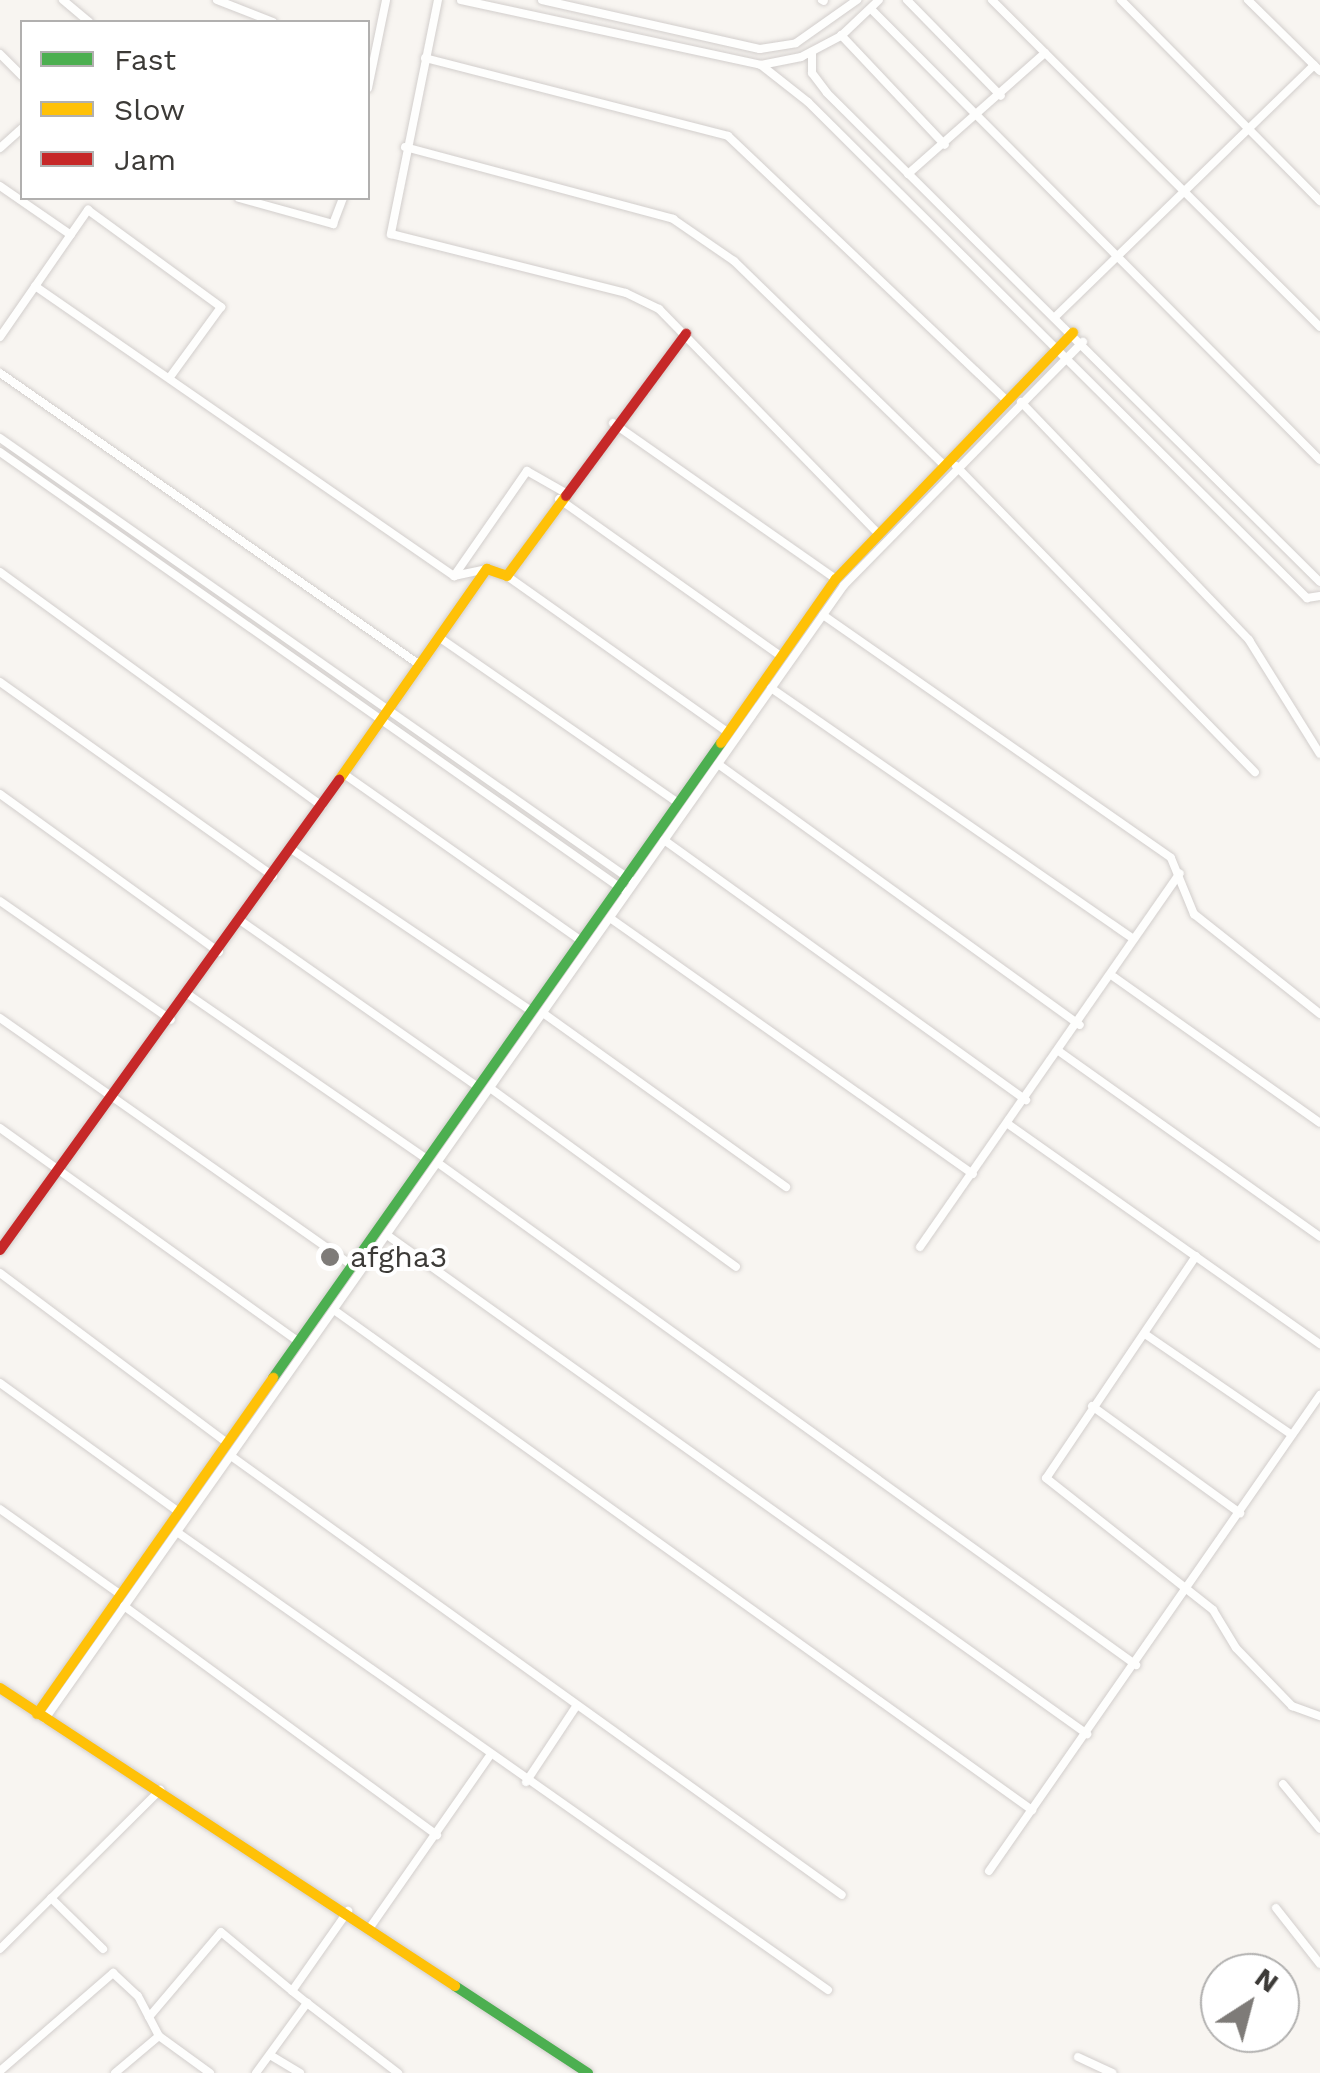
<!DOCTYPE html>
<html>
<head>
<meta charset="utf-8">
<style>
	body { margin:0 }
	#map { position:relative; width:1320px; height:2073px; overflow:hidden; background:#f8f5f1; font-family:"Work Sans",sans-serif }
	div>[style] { position:absolute }
	[style*='--x'] { left:calc(var(--x)*1px); top:calc(var(--y)*1px); width:calc(var(--w)*1px); rotate:calc(var(--a)*1deg) }
	.roads { filter:drop-shadow(0 0 2px #d2cecc) drop-shadow(0 0 2px #d2cecc) }
	.street>* { height:8px; margin:-4px; padding:0 4px; transform-origin:4px; border-radius:4px; background:#fefefd }
	.fast>* { height:10px; margin:-5px; padding:0 5px; transform-origin:5px; border-radius:5px; background:#4caf50 }
	.slow>* { height:10px; margin:-5px; padding:0 5px; transform-origin:5px; border-radius:5px; background:#ffc107 }
	.jam>* { height:10px; margin:-5px; padding:0 5px; transform-origin:5px; border-radius:5px; background:#c62828 }
	.dots>* { width:28px; height:28px; translate:-50% -50%; box-sizing:border-box; border:5px solid #fff; border-radius:50% }
	span { translate:-50% -50%; white-space:nowrap; text-align:center; line-height:1.15; -webkit-text-stroke:8px #fff; paint-order:stroke }
	.poi-label { font-size:30px; color:#3c3a37 }
	.left { translate:0 -50%; text-align:left }
	.legend { position:absolute; left:20px; top:20px; width:350px; height:180px; box-sizing:border-box; background:#fff; border:2px solid #b1b0af; margin:0; padding:12px 18px; list-style:none; font-size:30px; color:#3c3a37 }
	.legend li { display:flex; align-items:center; gap:20px; height:50px }
	.legend b { width:50px; border:2px solid #b1b0af }
	.north { position:absolute; left:1200px; top:1953px; width:100px; height:100px; box-sizing:border-box; background:#fff; border:2px solid #b1b0af; border-radius:50%; rotate:36deg; font-size:28px; font-weight:700; line-height:40px; text-align:center; color:#3c3a37 }
	.north::after { content:''; display:block; margin:auto; width:35px; height:45px; background:#7e7b78; clip-path:polygon(50% 0,100% 100%,50% 72%,0 100%) }
</style>
</head>
<body>
<div id="map">
	<div class="roads">
		<div class="street">
			<i style="--x:63;--y:0;--w:34;--a:40"></i>
			<i style="--x:217;--y:0;--w:60;--a:21.4"></i>
			<i style="--x:438;--y:0;--w:239;--a:101.4"></i>
			<i style="--x:391;--y:234;--w:242;--a:14.1"></i>
			<i style="--x:626;--y:293;--w:37;--a:26"></i>
			<i style="--x:659;--y:309;--w:309;--a:45.7"></i>
			<i style="--x:461;--y:0;--w:307;--a:12.2"></i>
			<i style="--x:761;--y:65;--w:41;--a:-11.3"></i>
			<i style="--x:801;--y:57;--w:45;--a:-27.7"></i>
			<i style="--x:841;--y:36;--w:52;--a:-43.5"></i>
			<i style="--x:542;--y:0;--w:223;--a:12.7"></i>
			<i style="--x:760;--y:49;--w:36;--a:-9"></i>
			<i style="--x:796;--y:43;--w:75;--a:-35.2"></i>
			<i style="--x:822;--y:0;--w:2;--a:27"></i>
			<i style="--x:907;--y:0;--w:134;--a:45.6"></i>
			<i style="--x:992;--y:0;--w:463;--a:44.9"></i>
			<i style="--x:1121;--y:0;--w:283;--a:45.3"></i>
			<i style="--x:1248;--y:0;--w:101;--a:44.6"></i>
			<i style="--x:871;--y:9;--w:636;--a:45.13"></i>
			<i style="--x:841;--y:35;--w:151;--a:46.6"></i>
			<i style="--x:812;--y:52;--w:21;--a:90"></i>
			<i style="--x:812;--y:73;--w:25;--a:53"></i>
			<i style="--x:827;--y:93;--w:694;--a:44.77"></i>
			<i style="--x:0;--y:54;--w:31;--a:45"></i>
			<i style="--x:425;--y:58;--w:313;--a:14.4"></i>
			<i style="--x:728;--y:136;--w:383;--a:43.5"></i>
			<i style="--x:761;--y:65;--w:60;--a:38.2"></i>
			<i style="--x:808;--y:102;--w:704;--a:44.83"></i>
			<i style="--x:1307;--y:598;--w:13;--a:-9"></i>
			<i style="--x:368;--y:88;--w:90;--a:-78.4"></i>
			<i style="--x:405;--y:147;--w:278;--a:15"></i>
			<i style="--x:673;--y:219;--w:74;--a:34.5"></i>
			<i style="--x:734;--y:261;--w:290;--a:44.2"></i>
			<i style="--x:0;--y:148;--w:30;--a:-42"></i>
			<i style="--x:908;--y:174;--w:183;--a:-41.5"></i>
			<i style="--x:0;--y:186;--w:86;--a:34.6"></i>
			<i style="--x:239;--y:198;--w:98;--a:15.5"></i>
			<i style="--x:333;--y:224;--w:28;--a:-69"></i>
			<i style="--x:35;--y:286;--w:510;--a:34.69"></i>
			<i style="--x:454;--y:576;--w:34;--a:-12"></i>
			<i style="--x:1056;--y:316;--w:360;--a:-44.2"></i>
			<i style="--x:0;--y:337;--w:155;--a:-55.3"></i>
			<i style="--x:88;--y:210;--w:165;--a:36.1"></i>
			<i style="--x:221;--y:307;--w:87;--a:126.1"></i>
			<i style="--x:0;--y:373;--w:512;--a:34.81"></i>
			<i style="--x:1021;--y:402;--w:330;--a:46.2"></i>
			<i style="--x:1249;--y:640;--w:134;--a:58.1"></i>
			<i style="--x:613;--y:423;--w:272;--a:35"></i>
			<i style="--x:0;--y:438;--w:770;--a:35.01"></i>
			<i style="--x:0;--y:452;--w:760;--a:35.09"></i>
			<i style="--x:956;--y:466;--w:428;--a:45.7"></i>
			<i style="--x:559;--y:499;--w:272;--a:35.3"></i>
			<i style="--x:0;--y:572;--w:398;--a:36"></i>
			<i style="--x:454;--y:576;--w:128;--a:-55.2"></i>
			<i style="--x:527;--y:471;--w:43;--a:29.6"></i>
			<i style="--x:507;--y:576;--w:270;--a:35.3"></i>
			<i style="--x:823;--y:615;--w:424;--a:34.9"></i>
			<i style="--x:1171;--y:858;--w:61;--a:67.7"></i>
			<i style="--x:1194;--y:914;--w:161;--a:38.4"></i>
			<i style="--x:440;--y:638;--w:288;--a:34.7"></i>
			<i style="--x:0;--y:682;--w:335;--a:35.4"></i>
			<i style="--x:771;--y:688;--w:441;--a:34.7"></i>
			<i style="--x:718;--y:764;--w:446;--a:35.8"></i>
			<i style="--x:344;--y:774;--w:289;--a:35.1"></i>
			<i style="--x:0;--y:794;--w:270;--a:35.8"></i>
			<i style="--x:664;--y:840;--w:446;--a:35.7"></i>
			<i style="--x:291;--y:849;--w:290;--a:34"></i>
			<i style="--x:0;--y:901;--w:208;--a:34.8"></i>
			<i style="--x:610;--y:918;--w:444;--a:35.2"></i>
			<i style="--x:241;--y:921;--w:289;--a:35"></i>
			<i style="--x:1114;--y:977;--w:252;--a:35.3"></i>
			<i style="--x:189;--y:995;--w:289;--a:34.6"></i>
			<i style="--x:543;--y:1013;--w:299;--a:35.6"></i>
			<i style="--x:0;--y:1018;--w:430;--a:35.1"></i>
			<i style="--x:1060;--y:1052;--w:319;--a:35.4"></i>
			<i style="--x:490;--y:1088;--w:304;--a:36"></i>
			<i style="--x:1008;--y:1124;--w:382;--a:35.2"></i>
			<i style="--x:0;--y:1128;--w:366;--a:35.6"></i>
			<i style="--x:438;--y:1163;--w:860;--a:35.72"></i>
			<i style="--x:387;--y:1235;--w:860;--a:35.48"></i>
			<i style="--x:920;--y:1247;--w:455;--a:-55.2"></i>
			<i style="--x:1196;--y:1256;--w:268;--a:124"></i>
			<i style="--x:1046;--y:1478;--w:213;--a:38.3"></i>
			<i style="--x:1213;--y:1610;--w:44;--a:58.8"></i>
			<i style="--x:1236;--y:1648;--w:81;--a:46"></i>
			<i style="--x:1292;--y:1706;--w:30;--a:20"></i>
			<i style="--x:0;--y:1273;--w:284;--a:36.8"></i>
			<i style="--x:334;--y:1310;--w:859;--a:35.62"></i>
			<i style="--x:1145;--y:1334;--w:178;--a:34.5"></i>
			<i style="--x:0;--y:1383;--w:221;--a:35.8"></i>
			<i style="--x:1092;--y:1406;--w:183;--a:35.9"></i>
			<i style="--x:231;--y:1456;--w:752;--a:35.7"></i>
			<i style="--x:0;--y:1509;--w:148;--a:35.4"></i>
			<i style="--x:177;--y:1532;--w:796;--a:35.13"></i>
			<i style="--x:124;--y:1606;--w:388;--a:36.2"></i>
			<i style="--x:45;--y:1719;--w:1387;--a:-54.83"></i>
			<i style="--x:844;--y:585;--w:341;--a:-45.5"></i>
			<i style="--x:526;--y:1782;--w:89;--a:-56.5"></i>
			<i style="--x:1283;--y:1784;--w:58;--a:50.6"></i>
			<i style="--x:989;--y:1871;--w:580;--a:-55.19"></i>
			<i style="--x:51;--y:1898;--w:73;--a:44.4"></i>
			<i style="--x:1276;--y:1908;--w:71;--a:51.8"></i>
			<i style="--x:371;--y:1926;--w:206;--a:-55.1"></i>
			<i style="--x:0;--y:1949;--w:226;--a:-44.8"></i>
			<i style="--x:307;--y:2003;--w:115;--a:37.6"></i>
			<i style="--x:149;--y:2017;--w:111;--a:-49.7"></i>
			<i style="--x:221;--y:1932;--w:92;--a:39.7"></i>
			<i style="--x:270;--y:2055;--w:35;--a:31"></i>
			<i style="--x:1078;--y:2057;--w:38;--a:25"></i>
			<i style="--x:0;--y:2071;--w:150;--a:-40.9"></i>
			<i style="--x:113;--y:1973;--w:34;--a:43"></i>
			<i style="--x:138;--y:1996;--w:45;--a:62.3"></i>
			<i style="--x:159;--y:2036;--w:63;--a:36"></i>
			<i style="--x:115;--y:2073;--w:57;--a:-40.1"></i>
			<i style="--x:256;--y:2073;--w:87;--a:-53.9"></i>
			<i style="--x:307;--y:2003;--w:19;--a:-141"></i>
			<i style="--x:292;--y:1991;--w:98;--a:-55"></i>
		</div>
		<div class="fast">
			<i style="--x:273;--y:1378;--w:777;--a:-54.8"></i>
			<i style="--x:455;--y:1986;--w:159;--a:33.2"></i>
		</div>
		<div class="slow">
			<i style="--x:721;--y:743;--w:200;--a:-55"></i>
			<i style="--x:836;--y:579;--w:342;--a:-46.1"></i>
			<i style="--x:339;--y:780;--w:258;--a:-55"></i>
			<i style="--x:487;--y:569;--w:21;--a:19"></i>
			<i style="--x:507;--y:576;--w:99;--a:-53.6"></i>
			<i style="--x:0;--y:1688;--w:544;--a:33.22"></i>
			<i style="--x:37;--y:1714;--w:411;--a:-54.9"></i>
		</div>
		<div class="jam">
			<i style="--x:566;--y:496;--w:202;--a:-53.5"></i>
			<i style="--x:0;--y:1250;--w:580;--a:-54.2"></i>
		</div>
	</div>
	<div class="dots">
		<i style="left:330px;top:1257px;background:#7e7b78"></i>
	</div>
	<div class="poi-label">
		<span class="left" style="left:350px;top:1257px">afgha3</span>
	</div>
	<ul class="legend">
	<li><b style="height:12px;background:#4caf50"></b>Fast</li>
	<li><b style="height:12px;background:#ffc107"></b>Slow</li>
	<li><b style="height:12px;background:#c62828"></b>Jam</li>
	</ul>
	<div class="north">N</div>
</div>
</body>
</html>
